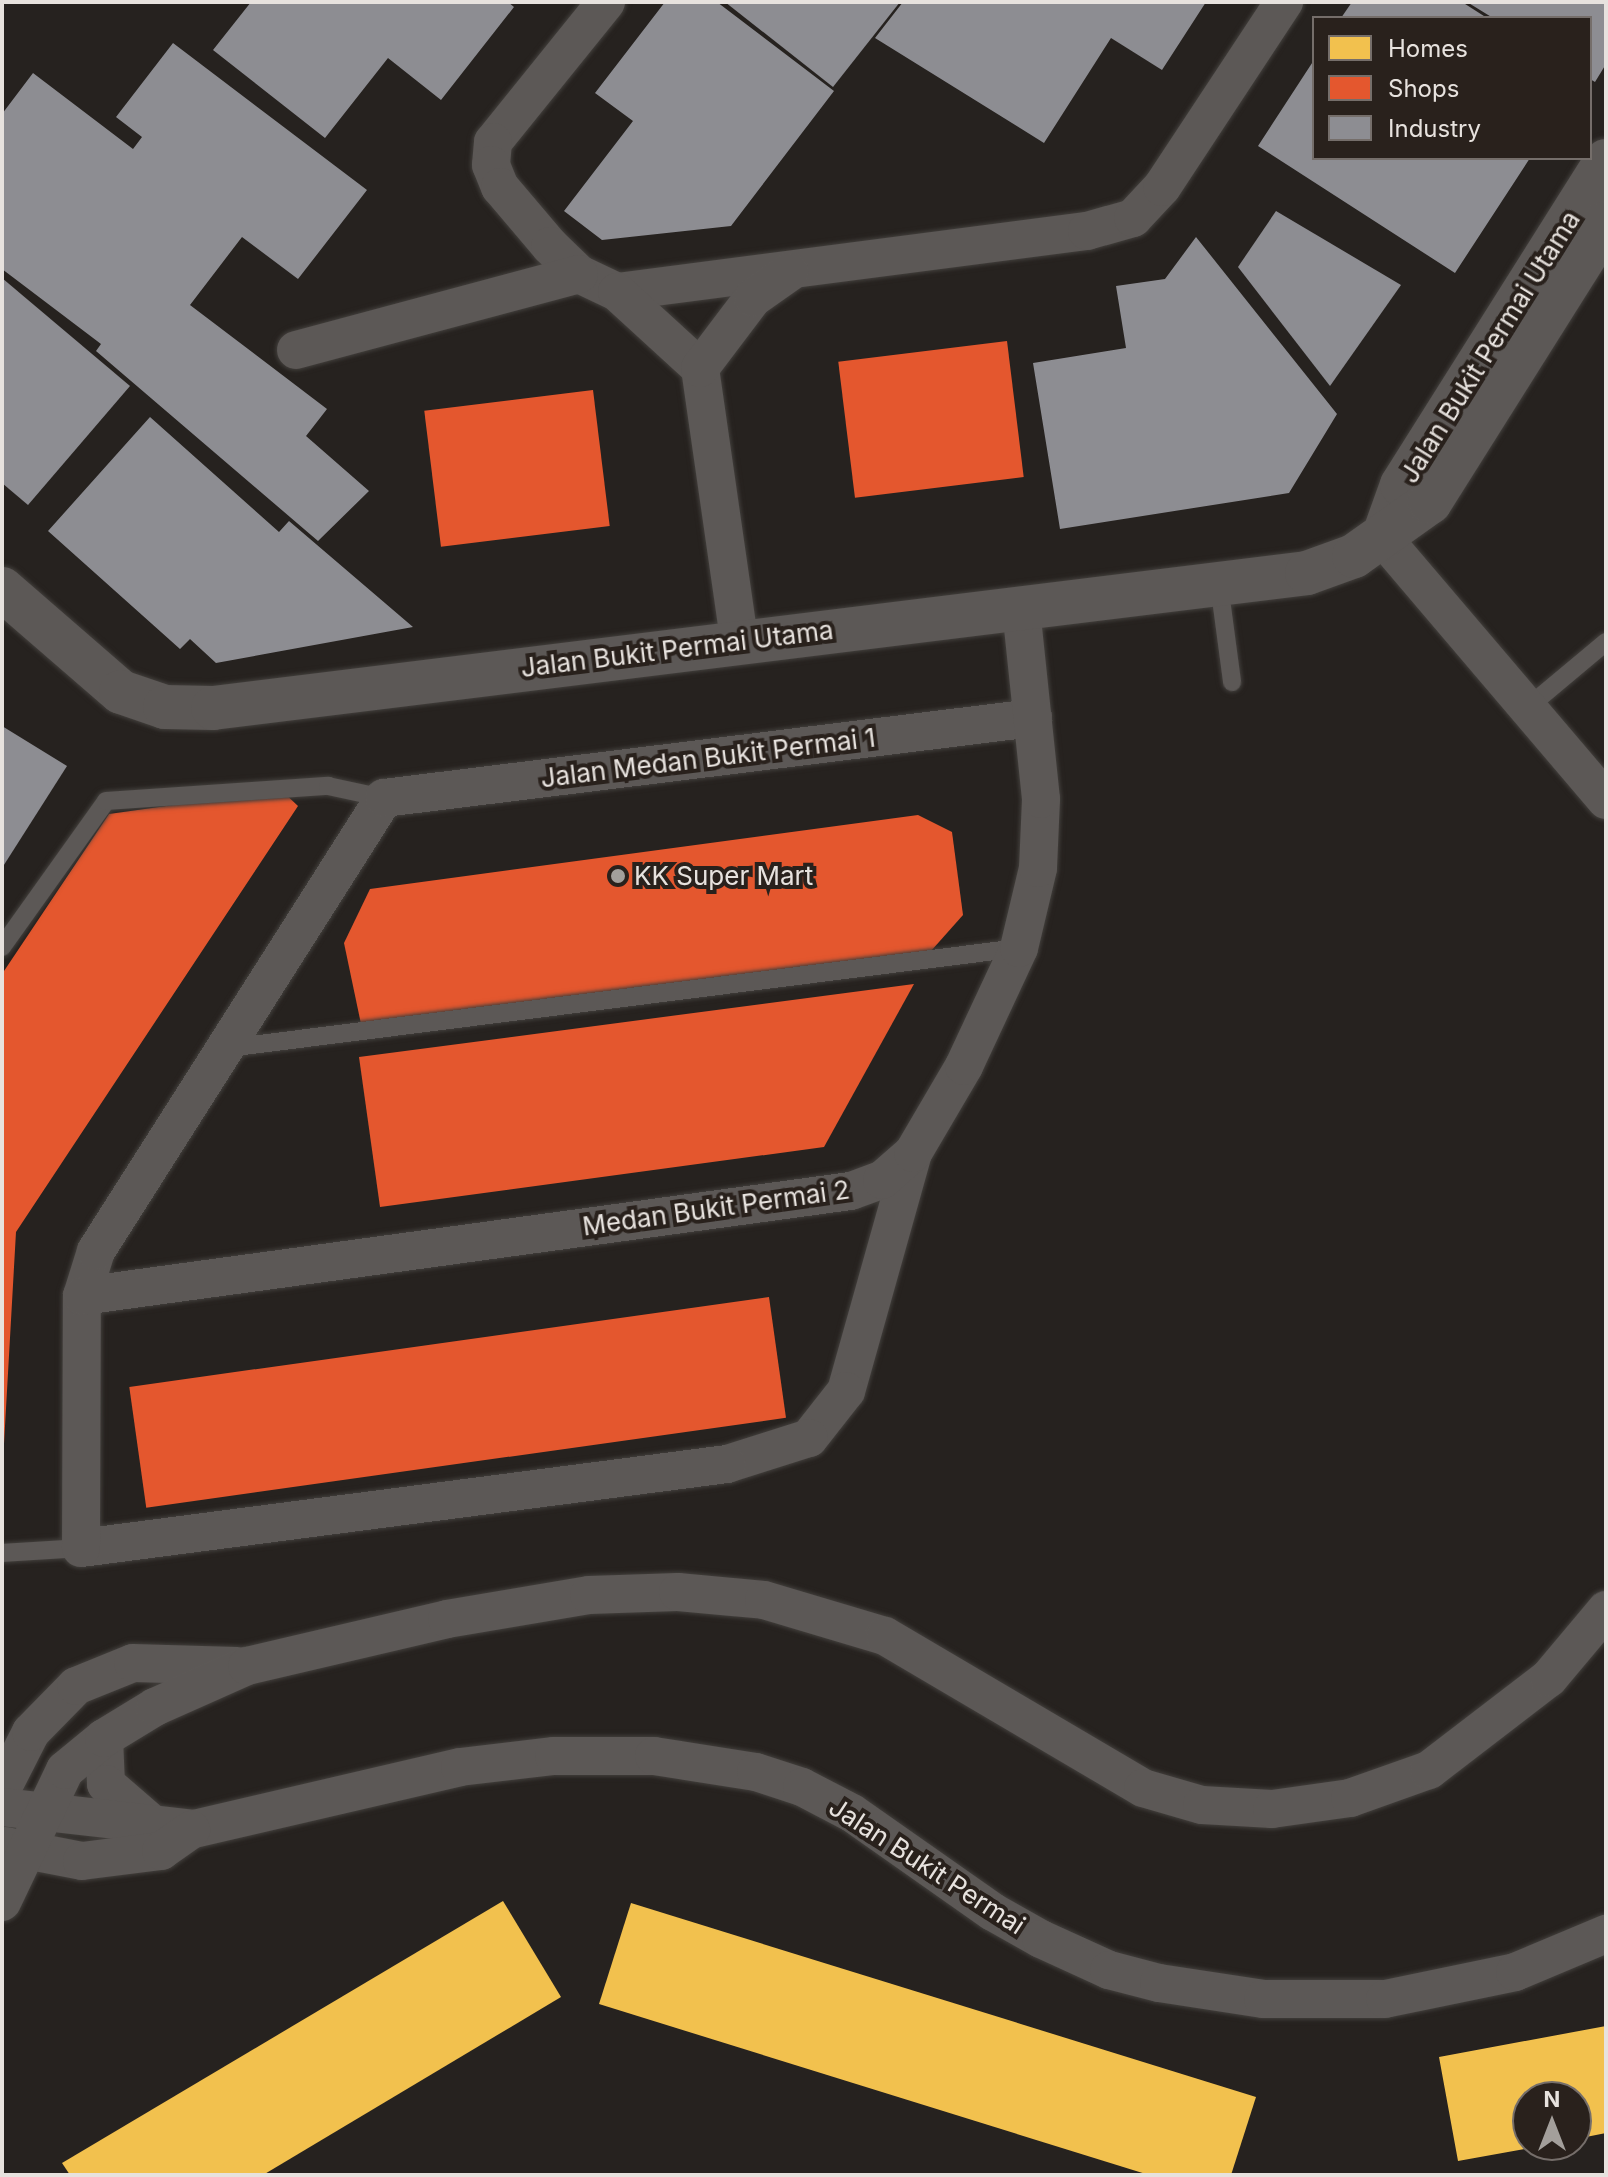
<!DOCTYPE html>
<html>
<head>
<meta charset="utf-8">
<style>
	body { margin:0 }
	#map { position:relative; width:1608px; height:2177px; overflow:hidden; background:#26221f; font-family:Inter,sans-serif }
	div>[style] { position:absolute }
	[style*='--x'] { left:calc(var(--x)*1px); top:calc(var(--y)*1px); width:calc(var(--w)*1px); rotate:calc(var(--a)*1deg) }
	.homes>* { inset:0; background:#f2c14e }
	.shops>* { inset:0; background:#e4572e; transform-origin:0 0 }
	.industry>* { inset:0; background:#8d8d92 }
	.roads { filter:drop-shadow(0 0 2px #423f3c) drop-shadow(0 0 2px #423f3c) }
	.service>* { height:18px; margin:-9px; padding:0 9px; transform-origin:9px; border-radius:9px; background:#5c5856 }
	.minor>* { height:38px; margin:-19px; padding:0 19px; transform-origin:19px; border-radius:19px; background:#5c5856 }
	.tertiary>* { height:44px; margin:-22px; padding:0 22px; transform-origin:22px; border-radius:22px; background:#5c5856 }
	.dots>* { width:22px; height:22px; translate:-50% -50%; box-sizing:border-box; border:4px solid #29211c; border-radius:50% }
	span { translate:-50% -50%; white-space:nowrap; text-align:center; line-height:1.15; -webkit-text-stroke:8px #29211c; paint-order:stroke }
	.street-label { font-size:26px; color:#e7e2de }
	.poi-label { font-size:26px; color:#e7e2de }
	.left { translate:0 -50%; text-align:left }
	.frame { position:absolute; inset:0; border:4px solid #e7e2de; pointer-events:none }
	.legend { position:absolute; left:1312px; top:16px; width:280px; height:144px; box-sizing:border-box; background:#29211c; border:2px solid #756e6a; margin:0; padding:10px 14px; list-style:none; font-size:24px; color:#e7e2de }
	.legend li { display:flex; align-items:center; gap:16px; height:40px }
	.legend b { width:40px; border:2px solid #756e6a }
	.north { position:absolute; left:1512px; top:2081px; width:80px; height:80px; box-sizing:border-box; background:#29211c; border:2px solid #756e6a; border-radius:50%; rotate:0deg; font-size:22px; font-weight:700; line-height:32px; text-align:center; color:#e7e2de }
	.north::after { content:''; display:block; margin:auto; width:28px; height:36px; background:#a39f9b; clip-path:polygon(50% 0,100% 100%,50% 72%,0 100%) }
</style>
</head>
<body>
<div id="map">
	<div class="homes">
		<i style="clip-path:polygon(503px 1901px,561px 1997px,263px 2175px,70px 2175px,62px 2163px)"></i>
		<i style="clip-path:polygon(631px 1903px,1256px 2097px,1231px 2175px,1149px 2175px,599px 2004px)"></i>
		<i style="clip-path:polygon(1606px 2026px,1606px 2133px,1576px 2139px,1576px 2097px,1528px 2097px,1528px 2145px,1535px 2147px,1458px 2161px,1439px 2057px)"></i>
	</div>
	<div class="shops">
		<i style="left:1007px;top:341px;width:137px;height:170px;rotate:83deg"></i>
		<i style="left:593px;top:390px;width:137px;height:170px;rotate:83deg"></i>
		<i style="clip-path:polygon(281px 790px,298px 806px,16px 1232px,2px 1479px,2px 974px,109px 814px)"></i>
		<i style="clip-path:polygon(918px 815px,952px 832px,963px 915px,931px 951px,361px 1024px,344px 943px,370px 889px)"></i>
		<i style="clip-path:polygon(914px 984px,824px 1147px,380px 1207px,359px 1057px)"></i>
		<i style="left:769px;top:1297px;width:122px;height:646px;rotate:82deg"></i>
	</div>
	<div class="industry">
		<i style="clip-path:polygon(251px 2px,508px 2px,514px 7px,441px 100px,388px 58px,325px 138px,213px 50px)"></i>
		<i style="clip-path:polygon(665px 2px,717px 2px,834px 91px,731px 226px,602px 240px,564px 211px,633px 121px,595px 93px)"></i>
		<i style="clip-path:polygon(725px 2px,900px 2px,833px 87px)"></i>
		<i style="clip-path:polygon(903px 2px,1206px 2px,1162px 70px,1111px 38px,1044px 143px,875px 38px)"></i>
		<i style="clip-path:polygon(1352px 2px,1462px 2px,1487px 18px,1341px 18px)"></i>
		<i style="clip-path:polygon(1467px 2px,1606px 2px,1606px 64px,1595px 82px,1590px 79px,1590px 18px,1493px 18px)"></i>
		<i style="clip-path:polygon(173px 43px,367px 190px,298px 279px,242px 237px,190px 305px,327px 409px,306px 436px,369px 491px,318px 541px,96px 351px,101px 344px,2px 269px,2px 114px,33px 73px,133px 149px,142px 137px,116px 117px)"></i>
		<i style="clip-path:polygon(1314px 60px,1314px 158px,1530px 158px,1455px 273px,1258px 146px)"></i>
		<i style="clip-path:polygon(1276px 211px,1401px 285px,1330px 386px,1238px 267px)"></i>
		<i style="clip-path:polygon(1196px 237px,1337px 414px,1289px 493px,1060px 529px,1033px 363px,1126px 348px,1116px 286px,1165px 279px)"></i>
		<i style="clip-path:polygon(2px 278px,130px 386px,28px 505px,2px 483px)"></i>
		<i style="clip-path:polygon(150px 417px,279px 532px,289px 521px,413px 627px,216px 663px,190px 639px,180px 649px,48px 531px)"></i>
		<i style="clip-path:polygon(2px 726px,67px 766px,2px 868px)"></i>
	</div>
	<div class="roads">
		<div class="service">
			<i style="--x:1219;--y:584;--w:99;--a:82.4"></i>
			<i style="--x:1527;--y:708;--w:103;--a:-39.9"></i>
			<i style="--x:2;--y:947;--w:179;--a:-54.5"></i>
			<i style="--x:106;--y:801;--w:223;--a:-3.9"></i>
			<i style="--x:328;--y:786;--w:57;--a:12.1"></i>
			<i style="--x:228;--y:1048;--w:797;--a:-7.21"></i>
			<i style="--x:2;--y:1553;--w:79;--a:-3.6"></i>
		</div>
		<div class="minor">
			<i style="--x:606;--y:2;--w:180;--a:128.9"></i>
			<i style="--x:493;--y:142;--w:23;--a:95"></i>
			<i style="--x:491;--y:165;--w:24;--a:68"></i>
			<i style="--x:500;--y:187;--w:77;--a:49.7"></i>
			<i style="--x:550;--y:246;--w:40;--a:44"></i>
			<i style="--x:579;--y:274;--w:42;--a:25.3"></i>
			<i style="--x:617;--y:292;--w:474;--a:-7.4"></i>
			<i style="--x:1087;--y:231;--w:48;--a:-15.8"></i>
			<i style="--x:1133;--y:218;--w:42;--a:-46.9"></i>
			<i style="--x:1162;--y:187;--w:222;--a:-56.6"></i>
			<i style="--x:617;--y:292;--w:113;--a:42.5"></i>
			<i style="--x:296;--y:350;--w:293;--a:-15"></i>
			<i style="--x:700;--y:368;--w:275;--a:81.8"></i>
			<i style="--x:700;--y:368;--w:88;--a:-52.9"></i>
			<i style="--x:753;--y:298;--w:45;--a:-35.1"></i>
			<i style="--x:1383;--y:538;--w:344;--a:49.6"></i>
			<i style="--x:913;--y:1153;--w:247;--a:105.7"></i>
			<i style="--x:846;--y:1391;--w:60;--a:128.2"></i>
			<i style="--x:809;--y:1438;--w:86;--a:162.4"></i>
			<i style="--x:727;--y:1464;--w:651;--a:172.59"></i>
			<i style="--x:81;--y:1548;--w:252;--a:-89.8"></i>
			<i style="--x:82;--y:1296;--w:47;--a:-72.7"></i>
			<i style="--x:96;--y:1251;--w:537;--a:-57.55"></i>
			<i style="--x:384;--y:798;--w:654;--a:-7.03"></i>
			<i style="--x:82;--y:1296;--w:776;--a:-7.78"></i>
			<i style="--x:851;--y:1191;--w:33;--a:-20"></i>
			<i style="--x:882;--y:1180;--w:41;--a:-41.1"></i>
			<i style="--x:913;--y:1153;--w:101;--a:-59.6"></i>
			<i style="--x:964;--y:1066;--w:130;--a:-65"></i>
			<i style="--x:1019;--y:948;--w:82;--a:-76.6"></i>
			<i style="--x:1038;--y:868;--w:69;--a:-87.5"></i>
			<i style="--x:1041;--y:799;--w:192;--a:-96"></i>
			<i style="--x:104;--y:1738;--w:46;--a:87.5"></i>
			<i style="--x:106;--y:1784;--w:66;--a:40.7"></i>
			<i style="--x:2;--y:1789;--w:64;--a:-63"></i>
			<i style="--x:31;--y:1732;--w:64;--a:-45.6"></i>
			<i style="--x:76;--y:1686;--w:61;--a:-22"></i>
			<i style="--x:133;--y:1663;--w:104;--a:1.7"></i>
			<i style="--x:2;--y:1807;--w:193;--a:6.5"></i>
			<i style="--x:194;--y:1829;--w:273;--a:-13.1"></i>
			<i style="--x:460;--y:1767;--w:95;--a:-6.7"></i>
			<i style="--x:554;--y:1756;--w:100;--a:0"></i>
			<i style="--x:654;--y:1756;--w:103;--a:8.9"></i>
			<i style="--x:756;--y:1772;--w:48;--a:18.1"></i>
			<i style="--x:802;--y:1787;--w:56;--a:27.5"></i>
			<i style="--x:852;--y:1813;--w:172;--a:35.1"></i>
			<i style="--x:993;--y:1912;--w:55;--a:29.4"></i>
			<i style="--x:1041;--y:1939;--w:75;--a:24.5"></i>
			<i style="--x:1109;--y:1970;--w:52;--a:14.6"></i>
			<i style="--x:1159;--y:1983;--w:105;--a:8.7"></i>
			<i style="--x:1263;--y:1999;--w:122;--a:0"></i>
			<i style="--x:1385;--y:1999;--w:133;--a:-11.7"></i>
			<i style="--x:1515;--y:1972;--w:99;--a:-22.7"></i>
			<i style="--x:5;--y:1846;--w:78;--a:11"></i>
			<i style="--x:82;--y:1861;--w:80;--a:-7.2"></i>
			<i style="--x:161;--y:1851;--w:37;--a:-35"></i>
			<i style="--x:2;--y:1902;--w:146;--a:-64.5"></i>
			<i style="--x:65;--y:1770;--w:50;--a:-39.4"></i>
			<i style="--x:104;--y:1738;--w:60;--a:-31.3"></i>
			<i style="--x:155;--y:1707;--w:101;--a:-24"></i>
			<i style="--x:247;--y:1666;--w:205;--a:-13.2"></i>
			<i style="--x:447;--y:1619;--w:144;--a:-9.6"></i>
			<i style="--x:589;--y:1595;--w:89;--a:-1.9"></i>
			<i style="--x:678;--y:1592;--w:86;--a:5.3"></i>
			<i style="--x:764;--y:1600;--w:126;--a:16.6"></i>
			<i style="--x:885;--y:1636;--w:299;--a:30.5"></i>
			<i style="--x:1143;--y:1788;--w:61;--a:16.1"></i>
			<i style="--x:1202;--y:1805;--w:70;--a:3.3"></i>
			<i style="--x:1272;--y:1809;--w:79;--a:-8"></i>
			<i style="--x:1350;--y:1798;--w:84;--a:-19.5"></i>
			<i style="--x:1429;--y:1770;--w:151;--a:-37.5"></i>
			<i style="--x:1549;--y:1678;--w:89;--a:-50"></i>
		</div>
		<div class="tertiary">
			<i style="--x:1383;--y:538;--w:56;--a:-70.3"></i>
			<i style="--x:1402;--y:485;--w:383;--a:-57.8"></i>
			<i style="--x:2;--y:589;--w:157;--a:40.9"></i>
			<i style="--x:121;--y:692;--w:46;--a:18.8"></i>
			<i style="--x:165;--y:707;--w:48;--a:1.2"></i>
			<i style="--x:213;--y:708;--w:1102;--a:-7.03"></i>
			<i style="--x:1307;--y:573;--w:50;--a:-19.9"></i>
			<i style="--x:1354;--y:556;--w:93;--a:-35.4"></i>
			<i style="--x:1430;--y:502;--w:330;--a:-57.8"></i>
		</div>
	</div>
	<div class="dots">
		<i style="left:618px;top:876px;background:#a39f9b"></i>
	</div>
	<div class="street-label">
		<span style="left:1490px;top:347px;rotate:-58deg">Jalan Bukit Permai Utama</span>
		<span style="left:677px;top:649px;rotate:-7deg">Jalan Bukit Permai Utama</span>
		<span style="left:708px;top:758px;rotate:-7deg">Jalan Medan Bukit Permai 1</span>
		<span style="left:716px;top:1208px;rotate:-8deg">Medan Bukit Permai 2</span>
		<span style="left:927px;top:1866px;rotate:33deg">Jalan Bukit Permai</span>
	</div>
	<div class="poi-label">
		<span class="left" style="left:634px;top:876px">KK Super Mart</span>
	</div>
	<div class="frame"></div>
	<ul class="legend">
	<li><b style="height:22px;background:#f2c14e"></b>Homes</li>
	<li><b style="height:22px;background:#e4572e"></b>Shops</li>
	<li><b style="height:22px;background:#8d8d92"></b>Industry</li>
	</ul>
	<div class="north">N</div>
</div>
</body>
</html>
